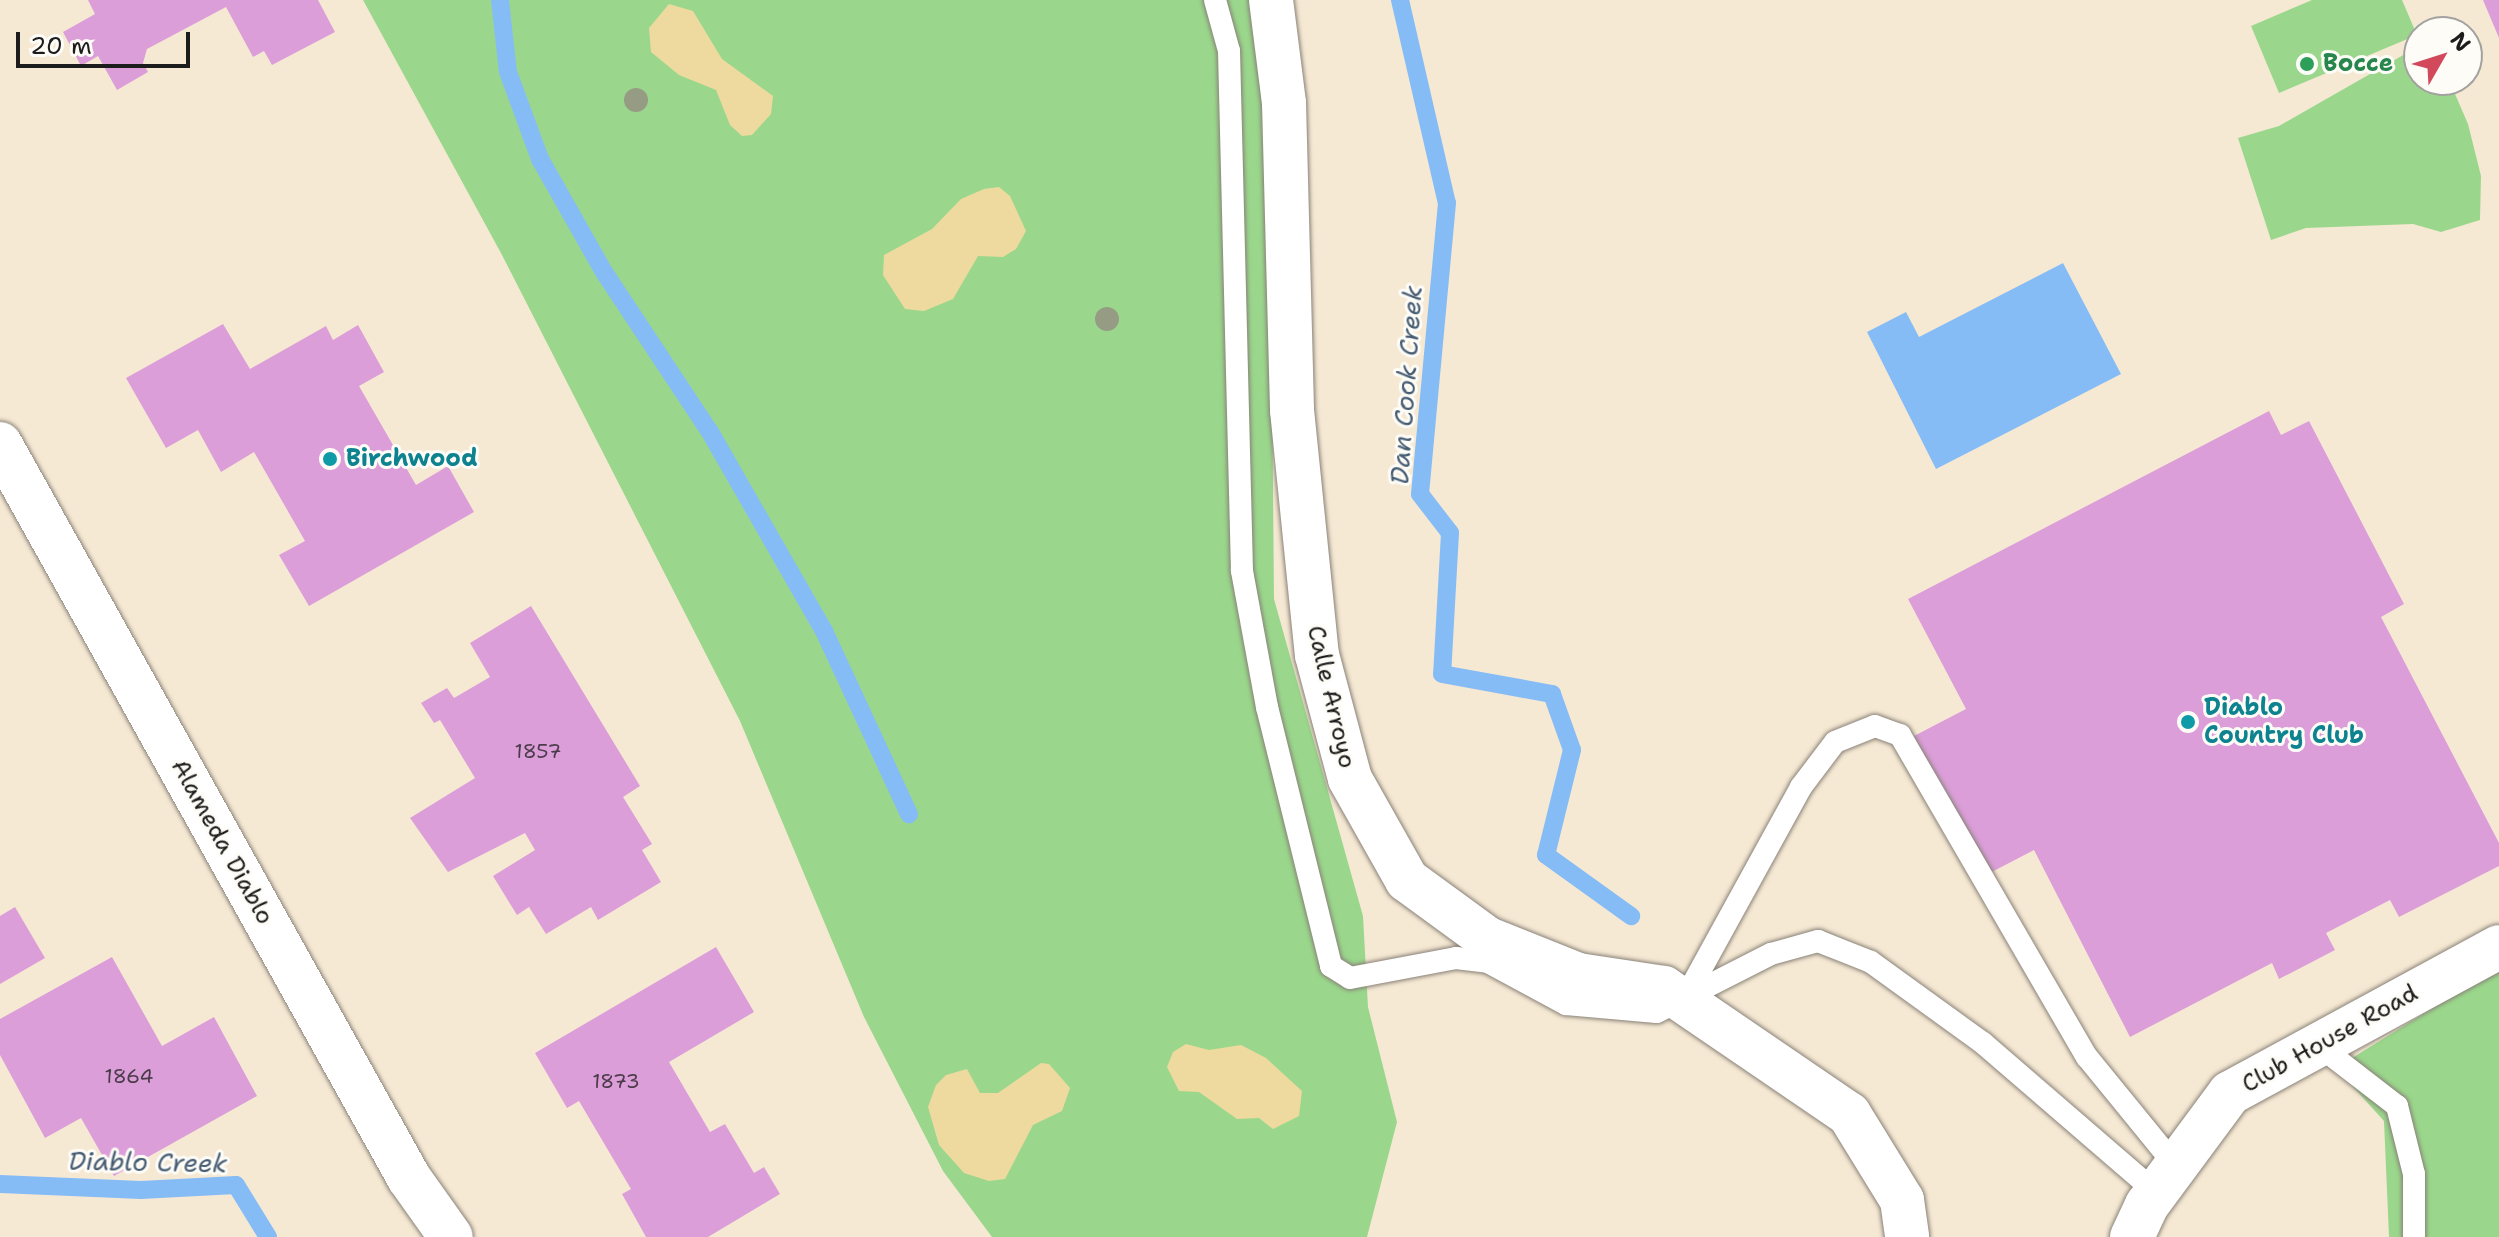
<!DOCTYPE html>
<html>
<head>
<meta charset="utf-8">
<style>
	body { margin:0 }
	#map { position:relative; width:2499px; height:1237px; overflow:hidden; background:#f6e9d4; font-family:"Shantell Sans",sans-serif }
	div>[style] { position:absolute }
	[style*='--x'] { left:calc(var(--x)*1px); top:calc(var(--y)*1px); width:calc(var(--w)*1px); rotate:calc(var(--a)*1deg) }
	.green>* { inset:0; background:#9ad78c }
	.sand>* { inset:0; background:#eeda9e }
	.water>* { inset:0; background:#86bcf5 }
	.stream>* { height:18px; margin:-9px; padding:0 9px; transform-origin:9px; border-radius:9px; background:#86bcf5 }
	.building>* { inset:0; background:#db9ed9 }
	.roads { filter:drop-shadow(0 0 2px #898278) drop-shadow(0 0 2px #898278) }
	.service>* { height:22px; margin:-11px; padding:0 11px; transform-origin:11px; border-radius:11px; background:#fff }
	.minor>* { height:44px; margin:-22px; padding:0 22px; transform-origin:22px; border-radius:22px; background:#fff }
	.trees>* { width:24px; height:24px; margin:-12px; border-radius:50%; background:#969c84 }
	.dots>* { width:22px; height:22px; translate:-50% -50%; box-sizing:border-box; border:4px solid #fdfcf7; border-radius:50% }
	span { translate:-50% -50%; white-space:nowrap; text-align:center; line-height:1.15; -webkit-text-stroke:6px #fdfcf7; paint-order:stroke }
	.number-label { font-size:20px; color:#4c3c4b }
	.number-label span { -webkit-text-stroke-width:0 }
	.leisure-label { font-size:24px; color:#27864d; font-weight:700 }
	.left { translate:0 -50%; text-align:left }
	.culture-label { font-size:24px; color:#0d838f; font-weight:700 }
	.street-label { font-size:24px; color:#1c1c1c }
	.water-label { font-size:26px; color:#465c73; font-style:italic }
	.north { position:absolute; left:2403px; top:16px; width:80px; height:80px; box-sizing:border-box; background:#fdfcf7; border:2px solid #a3a29f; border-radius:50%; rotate:51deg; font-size:22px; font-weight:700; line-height:32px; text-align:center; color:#1c1c1c }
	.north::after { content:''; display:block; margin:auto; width:28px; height:36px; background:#d1495b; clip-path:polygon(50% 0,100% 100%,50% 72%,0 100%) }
	.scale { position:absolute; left:16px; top:32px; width:174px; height:36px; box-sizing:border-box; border:4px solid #1c1c1c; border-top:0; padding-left:10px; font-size:24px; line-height:28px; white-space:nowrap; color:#1c1c1c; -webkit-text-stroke:6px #fdfcf7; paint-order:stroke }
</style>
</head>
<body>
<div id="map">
	<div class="green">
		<i style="clip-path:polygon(363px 0,1260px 0,1271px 260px,1274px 599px,1363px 916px,1368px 1007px,1397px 1122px,1367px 1237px,992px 1237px,943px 1171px,864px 1017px,740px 721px,502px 255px)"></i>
		<i style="clip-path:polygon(2312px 0,2402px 0,2417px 35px,2279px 93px,2251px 26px)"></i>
		<i style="clip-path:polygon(2419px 46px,2419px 80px,2449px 80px,2468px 124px,2481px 176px,2480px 220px,2441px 232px,2413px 224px,2306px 228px,2271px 240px,2238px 138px,2279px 126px)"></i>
		<i style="clip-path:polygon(2499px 967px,2499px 1237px,2389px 1237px,2384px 1121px,2336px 1068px)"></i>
	</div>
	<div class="sand">
		<i style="clip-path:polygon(669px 4px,693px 11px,722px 59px,773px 96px,771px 114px,752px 135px,742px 136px,730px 125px,716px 90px,679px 75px,651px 52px,649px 28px)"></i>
		<i style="clip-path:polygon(984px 189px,999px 187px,1010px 196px,1026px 231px,1016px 249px,1003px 257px,978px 256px,953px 299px,924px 311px,905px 309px,883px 275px,884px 255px,932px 229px,961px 199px)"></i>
		<i style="clip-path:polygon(1186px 1044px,1209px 1050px,1241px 1045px,1266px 1058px,1302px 1091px,1299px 1116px,1273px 1129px,1259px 1118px,1237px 1119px,1199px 1092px,1179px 1091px,1167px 1067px,1173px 1052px)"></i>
		<i style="clip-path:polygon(1041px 1063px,1049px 1064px,1070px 1088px,1062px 1111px,1033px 1125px,1005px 1179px,989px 1181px,964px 1173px,939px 1145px,928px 1107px,936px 1085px,946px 1075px,967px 1069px,980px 1093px,998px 1093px)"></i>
	</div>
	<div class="water">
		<i style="clip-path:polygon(2063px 263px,2121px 374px,1936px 469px,1867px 332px,1906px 312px,1919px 337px)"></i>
	</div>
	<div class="stream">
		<i style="--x:500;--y:0;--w:72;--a:83.7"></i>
		<i style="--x:508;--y:72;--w:93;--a:69.8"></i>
		<i style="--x:540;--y:159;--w:130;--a:60.5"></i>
		<i style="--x:604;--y:272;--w:192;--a:56.5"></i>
		<i style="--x:710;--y:432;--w:229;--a:60.2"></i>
		<i style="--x:824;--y:631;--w:202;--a:65.1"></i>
		<i style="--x:1400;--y:0;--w:208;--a:77"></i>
		<i style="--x:1447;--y:203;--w:292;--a:95.3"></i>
		<i style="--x:1420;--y:494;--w:49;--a:52.4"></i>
		<i style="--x:1450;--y:533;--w:141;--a:93.2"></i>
		<i style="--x:1442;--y:674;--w:112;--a:10.3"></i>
		<i style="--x:1552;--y:694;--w:59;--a:70.3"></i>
		<i style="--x:1572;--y:750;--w:108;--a:103.9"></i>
		<i style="--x:1546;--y:855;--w:105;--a:35.7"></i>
		<i style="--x:0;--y:1184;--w:141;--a:2.4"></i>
		<i style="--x:141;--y:1190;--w:95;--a:-3"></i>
		<i style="--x:236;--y:1185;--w:61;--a:58.4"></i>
	</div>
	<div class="building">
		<i style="clip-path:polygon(88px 0,318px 0,335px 32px,272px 65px,264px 51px,253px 57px,226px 7px,147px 49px,143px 63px,148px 72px,117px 90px,98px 56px,81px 66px,63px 32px,95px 14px)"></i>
		<i style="clip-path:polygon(2483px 0,2499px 0,2499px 38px)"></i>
		<i style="clip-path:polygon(223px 324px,250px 369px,326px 326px,333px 340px,358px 325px,384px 372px,359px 386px,416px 485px,448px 466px,474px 512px,309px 606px,279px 555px,305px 541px,254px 452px,221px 472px,198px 430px,166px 448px,126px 378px)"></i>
		<i style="clip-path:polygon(2269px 411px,2281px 435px,2309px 421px,2404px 604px,2381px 617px,2499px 843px,2499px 866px,2399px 917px,2390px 900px,2326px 933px,2335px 950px,2279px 979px,2272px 963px,2130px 1037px,2034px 850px,1986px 875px,1914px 736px,1966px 709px,1908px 599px)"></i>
		<i style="clip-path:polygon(531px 606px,640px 786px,623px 797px,652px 844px,642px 850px,661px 882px,598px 920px,591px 907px,546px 934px,529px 907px,517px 915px,493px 876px,535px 850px,525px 833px,448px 872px,410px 818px,475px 778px,440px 720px,434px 723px,421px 703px,447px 688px,454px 698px,490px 677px,470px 643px)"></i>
		<i style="clip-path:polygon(15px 907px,45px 958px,0 984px,0 916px)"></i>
		<i style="clip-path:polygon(716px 947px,754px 1012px,669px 1062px,710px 1132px,725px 1124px,754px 1173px,764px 1167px,780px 1194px,708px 1237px,646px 1237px,622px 1194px,631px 1189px,579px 1101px,567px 1108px,535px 1053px)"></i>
		<i style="clip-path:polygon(112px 957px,162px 1046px,214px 1017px,257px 1096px,114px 1176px,81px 1118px,45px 1138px,0 1055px,0 1019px)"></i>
	</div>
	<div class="roads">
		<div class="service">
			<i style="--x:1215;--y:0;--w:53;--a:74.6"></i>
			<i style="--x:1229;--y:51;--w:520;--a:88.57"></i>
			<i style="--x:1242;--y:571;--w:138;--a:79.6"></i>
			<i style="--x:1267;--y:707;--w:267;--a:76.1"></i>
			<i style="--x:1331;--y:966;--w:22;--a:32"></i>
			<i style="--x:1350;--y:978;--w:108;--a:-10.7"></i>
			<i style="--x:1456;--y:958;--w:32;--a:7"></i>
			<i style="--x:1488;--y:962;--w:89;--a:28.3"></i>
			<i style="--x:1566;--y:1004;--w:91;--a:5"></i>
			<i style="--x:1657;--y:1012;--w:128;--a:-27"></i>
			<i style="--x:1771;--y:954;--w:49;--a:-15.5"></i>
			<i style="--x:1818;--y:941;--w:57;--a:21.6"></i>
			<i style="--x:1871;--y:962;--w:138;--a:35.9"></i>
			<i style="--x:1983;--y:1043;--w:230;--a:40.8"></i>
			<i style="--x:1684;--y:1000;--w:243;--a:-61.2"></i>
			<i style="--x:1801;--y:787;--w:56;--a:-52.9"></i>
			<i style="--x:1835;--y:742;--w:43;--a:-21.8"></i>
			<i style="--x:1875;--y:726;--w:27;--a:20"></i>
			<i style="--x:1900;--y:735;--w:372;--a:59.9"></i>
			<i style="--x:2087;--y:1057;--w:141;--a:50.8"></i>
			<i style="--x:2318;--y:1045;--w:100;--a:37.7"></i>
			<i style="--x:2397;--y:1106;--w:70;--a:76"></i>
			<i style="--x:2414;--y:1174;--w:63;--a:90"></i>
		</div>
		<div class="minor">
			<i style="--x:1271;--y:0;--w:104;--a:82.8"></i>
			<i style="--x:1284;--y:103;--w:307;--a:88.5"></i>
			<i style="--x:1292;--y:410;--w:246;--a:84.2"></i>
			<i style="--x:1317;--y:655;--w:128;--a:75.1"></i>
			<i style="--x:1350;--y:779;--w:116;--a:60.6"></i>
			<i style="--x:1407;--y:880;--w:100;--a:36.1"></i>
			<i style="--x:1488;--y:939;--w:97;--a:21.8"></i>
			<i style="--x:1578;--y:975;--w:87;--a:8.6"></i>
			<i style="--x:1664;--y:988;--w:224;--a:34.3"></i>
			<i style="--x:1849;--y:1114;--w:101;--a:58.4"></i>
			<i style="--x:1902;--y:1200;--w:37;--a:82"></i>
			<i style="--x:0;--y:444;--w:840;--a:60.87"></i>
			<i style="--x:409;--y:1178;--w:72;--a:54.6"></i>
			<i style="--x:2132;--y:1237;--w:35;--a:-65"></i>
			<i style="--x:2147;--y:1205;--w:139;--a:-53.5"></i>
			<i style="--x:2230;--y:1093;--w:306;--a:-28.5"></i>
		</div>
	</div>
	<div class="trees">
		<i style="left:636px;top:100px"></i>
		<i style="left:1107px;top:319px"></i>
	</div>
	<div class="dots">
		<i style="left:2307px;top:64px;background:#2e9e5b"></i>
		<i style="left:330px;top:459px;background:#0f9aa8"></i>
		<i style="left:2188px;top:722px;background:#0f9aa8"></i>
	</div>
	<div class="number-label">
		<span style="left:538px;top:751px">1857</span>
		<span style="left:129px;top:1076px">1864</span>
		<span style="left:616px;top:1081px">1873</span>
	</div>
	<div class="leisure-label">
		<span class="left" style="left:2323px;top:64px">Bocce</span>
	</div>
	<div class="culture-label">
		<span class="left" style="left:346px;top:459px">Birchwood</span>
		<span class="left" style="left:2204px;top:722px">Diablo<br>Country Club</span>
	</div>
	<div class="street-label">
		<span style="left:1331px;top:697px;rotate:77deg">Calle Arroyo</span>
		<span style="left:222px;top:842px;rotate:61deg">Alameda Diablo</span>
		<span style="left:2330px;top:1039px;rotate:-29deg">Club House Road</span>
	</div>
	<div class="water-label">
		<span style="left:1406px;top:385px;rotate:-86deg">Dan Cook Creek</span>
		<span style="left:148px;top:1162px;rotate:1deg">Diablo Creek</span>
	</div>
	<div class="north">N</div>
	<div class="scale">20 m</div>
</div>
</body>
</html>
